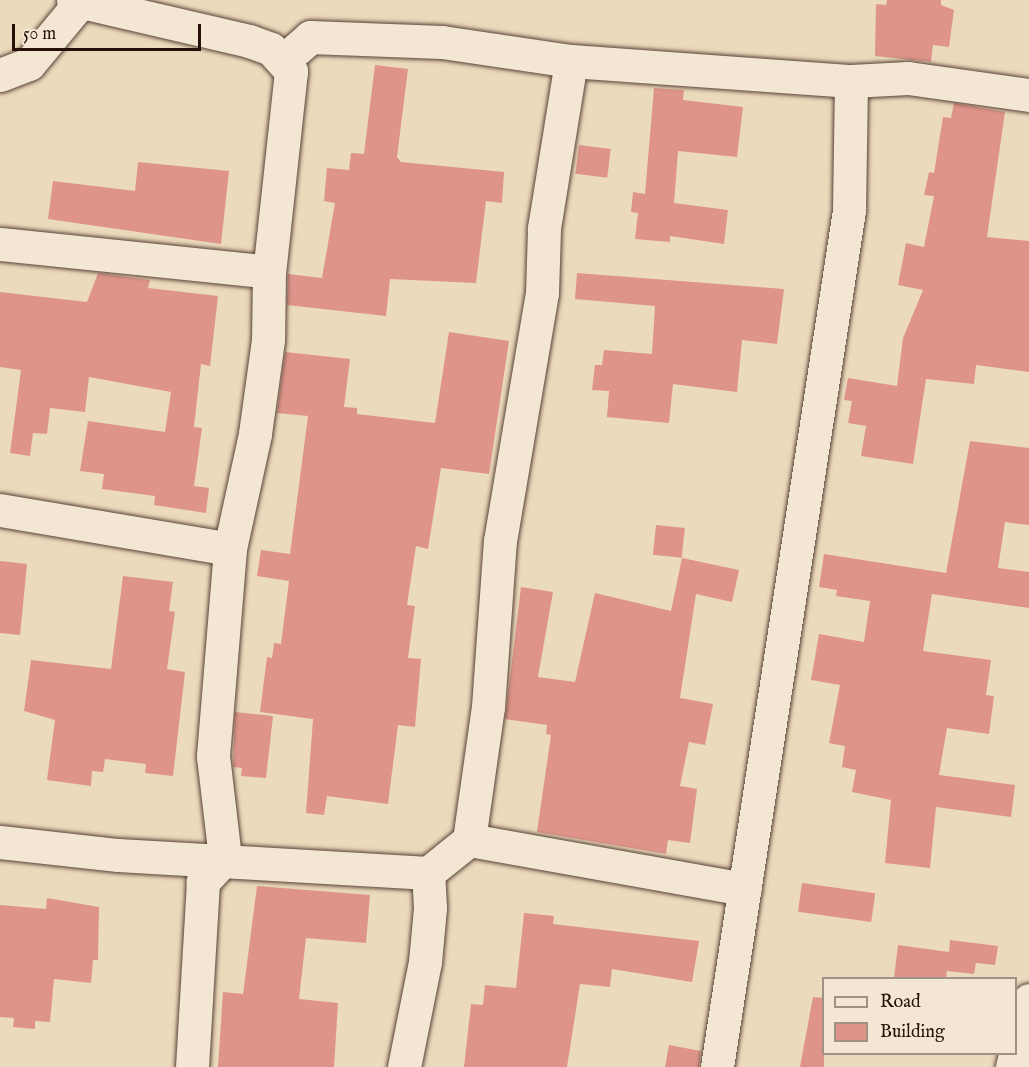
<!DOCTYPE html>
<html>
<head>
<meta charset="utf-8">
<style>
	body { margin:0 }
	#map { position:relative; width:1029px; height:1067px; overflow:hidden; background:#ecdabd; font-family:"IM FELL English",serif }
	div>[style] { position:absolute }
	[style*='--x'] { left:calc(var(--x)*1px); top:calc(var(--y)*1px); width:calc(var(--w)*1px); rotate:calc(var(--a)*1deg) }
	.building>* { inset:0; background:#de948a; transform-origin:0 0 }
	.roads { filter:drop-shadow(0 0 2px #584235) drop-shadow(0 0 2px #584235) }
	.minor>* { height:33px; margin:-16.5px; padding:0 16.5px; transform-origin:16.5px; border-radius:16.5px; background:#f3e7d4 }
	span { translate:-50% -50%; white-space:nowrap; text-align:center; line-height:1.15; -webkit-text-stroke:5px #f3e7d4; paint-order:stroke }
	.legend { position:absolute; left:822px; top:977px; width:195px; height:78px; box-sizing:border-box; background:#f3e7d4; border:2px solid #a19182; margin:0; padding:8px 10px; list-style:none; font-size:18px; color:#261008 }
	.legend li { display:flex; align-items:center; gap:12px; height:30px }
	.legend b { width:30px; border:2px solid #a19182 }
	.scale { position:absolute; left:12px; top:24px; width:189px; height:27px; box-sizing:border-box; border:3px solid #261008; border-top:0; padding-left:8px; font-size:18px; line-height:21px; white-space:nowrap; color:#261008; -webkit-text-stroke:4px #f3e7d4; paint-order:stroke }
</style>
</head>
<body>
<div id="map">
	<div class="building">
		<i style="clip-path:polygon(887px 0,941px 0,941px 5px,954px 10px,949px 47px,933px 45px,931px 62px,875px 56px,876px 4px,886px 5px)"></i>
		<i style="clip-path:polygon(375px 65px,408px 69px,397px 157px,401px 162px,504px 172px,502px 203px,486px 201px,476px 283px,390px 279px,386px 316px,287px 305px,288px 274px,322px 278px,335px 203px,324px 201px,327px 168px,349px 170px,351px 153px,364px 154px)"></i>
		<i style="clip-path:polygon(654px 88px,684px 90px,683px 100px,743px 107px,737px 157px,678px 151px,674px 203px,728px 210px,724px 244px,670px 236px,670px 242px,635px 239px,638px 213px,631px 212px,633px 192px,645px 194px)"></i>
		<i style="clip-path:polygon(954px 103px,1005px 112px,987px 237px,1029px 241px,1029px 372px,976px 365px,974px 384px,926px 379px,913px 464px,861px 456px,866px 426px,848px 423px,852px 401px,844px 400px,848px 378px,897px 386px,903px 338px,923px 290px,898px 285px,906px 243px,924px 247px,934px 196px,924px 195px,929px 172px,934px 173px,943px 117px,951px 118px)"></i>
		<i style="left:579px;top:145px;width:32px;height:29px;rotate:7deg"></i>
		<i style="clip-path:polygon(138px 162px,229px 171px,221px 244px,48px 219px,53px 181px,135px 191px)"></i>
		<i style="clip-path:polygon(98px 273px,150px 280px,148px 288px,218px 296px,210px 366px,201px 364px,194px 427px,202px 428px,194px 486px,209px 488px,206px 513px,154px 505px,155px 496px,102px 489px,104px 474px,80px 471px,88px 421px,165px 432px,171px 392px,89px 377px,85px 412px,50px 408px,47px 434px,33px 433px,30px 456px,10px 453px,21px 370px,0 367px,0 292px,87px 302px)"></i>
		<i style="clip-path:polygon(577px 273px,784px 289px,777px 344px,742px 340px,737px 392px,673px 384px,669px 423px,607px 417px,609px 391px,592px 390px,595px 365px,602px 365px,604px 350px,652px 354px,655px 306px,575px 299px)"></i>
		<i style="clip-path:polygon(449px 332px,509px 341px,489px 474px,441px 468px,428px 549px,416px 546px,407px 605px,415px 606px,408px 658px,421px 659px,415px 727px,398px 725px,388px 804px,327px 796px,324px 815px,306px 813px,313px 719px,260px 712px,267px 657px,272px 658px,274px 643px,281px 644px,289px 581px,257px 576px,261px 550px,290px 554px,308px 416px,277px 413px,285px 352px,350px 359px,344px 407px,357px 408px,357px 414px,435px 423px)"></i>
		<i style="clip-path:polygon(970px 441px,1029px 448px,1029px 525px,1005px 522px,998px 568px,1029px 572px,1029px 608px,932px 594px,923px 651px,991px 660px,986px 695px,994px 696px,989px 734px,947px 728px,939px 775px,1015px 785px,1011px 817px,936px 807px,930px 868px,885px 863px,891px 800px,852px 792px,856px 770px,842px 767px,845px 746px,829px 743px,840px 685px,811px 680px,819px 634px,864px 642px,870px 601px,836px 596px,837px 590px,819px 587px,824px 554px,946px 573px)"></i>
		<i style="left:656px;top:525px;width:29px;height:30px;rotate:6deg"></i>
		<i style="clip-path:polygon(682px 558px,739px 570px,732px 602px,696px 594px,680px 698px,713px 704px,705px 745px,689px 742px,680px 786px,697px 789px,690px 843px,668px 840px,666px 854px,537px 832px,551px 735px,546px 734px,547px 725px,505px 719px,521px 587px,553px 592px,538px 677px,575px 682px,595px 593px,671px 611px)"></i>
		<i style="clip-path:polygon(0 561px,27px 564px,20px 635px,0 633px)"></i>
		<i style="clip-path:polygon(123px 576px,173px 582px,169px 611px,175px 612px,167px 669px,185px 672px,173px 776px,145px 773px,146px 764px,105px 759px,103px 772px,92px 771px,91px 786px,47px 780px,55px 720px,24px 711px,31px 660px,111px 669px)"></i>
		<i style="clip-path:polygon(235px 712px,273px 716px,266px 778px,241px 776px,242px 768px,233px 767px)"></i>
		<i style="left:802px;top:883px;width:74px;height:29px;rotate:8deg"></i>
		<i style="clip-path:polygon(257px 886px,370px 895px,366px 943px,306px 938px,299px 999px,338px 1003px,334px 1067px,218px 1067px,223px 992px,243px 994px)"></i>
		<i style="clip-path:polygon(47px 898px,99px 907px,98px 960px,93px 960px,91px 983px,54px 979px,50px 1022px,35px 1021px,35px 1029px,13px 1027px,14px 1018px,0 1017px,0 905px,46px 909px)"></i>
		<i style="clip-path:polygon(524px 913px,554px 916px,553px 924px,699px 941px,692px 982px,612px 969px,610px 987px,580px 984px,567px 1067px,464px 1067px,471px 1004px,483px 1005px,485px 985px,516px 988px)"></i>
		<i style="clip-path:polygon(950px 940px,998px 946px,995px 965px,976px 963px,974px 974px,947px 971px,946px 978px,894px 978px,898px 945px,949px 952px)"></i>
		<i style="clip-path:polygon(813px 997px,824px 998px,824px 1067px,800px 1067px)"></i>
		<i style="clip-path:polygon(669px 1045px,701px 1051px,699px 1067px,665px 1067px)"></i>
	</div>
	<div class="roads">
		<div class="minor">
			<i style="--x:73;--y:0;--w:181;--a:13.1"></i>
			<i style="--x:249;--y:41;--w:23;--a:20"></i>
			<i style="--x:271;--y:49;--w:30;--a:48"></i>
			<i style="--x:291;--y:71;--w:202;--a:96.2"></i>
			<i style="--x:269;--y:272;--w:68;--a:90.8"></i>
			<i style="--x:268;--y:340;--w:95;--a:97.9"></i>
			<i style="--x:255;--y:434;--w:118;--a:102.3"></i>
			<i style="--x:230;--y:549;--w:208;--a:94.7"></i>
			<i style="--x:213;--y:756;--w:103;--a:83.3"></i>
			<i style="--x:225;--y:858;--w:33;--a:133"></i>
			<i style="--x:203;--y:882;--w:185;--a:93.4"></i>
			<i style="--x:284;--y:60;--w:35;--a:-41"></i>
			<i style="--x:310;--y:37;--w:132;--a:2.2"></i>
			<i style="--x:442;--y:42;--w:130;--a:8.4"></i>
			<i style="--x:571;--y:61;--w:281;--a:4.1"></i>
			<i style="--x:851;--y:81;--w:57;--a:-3"></i>
			<i style="--x:908;--y:78;--w:122;--a:8"></i>
			<i style="--x:0;--y:75;--w:31;--a:-21"></i>
			<i style="--x:29;--y:64;--w:77;--a:-50.3"></i>
			<i style="--x:0;--y:244;--w:270;--a:5.9"></i>
			<i style="--x:0;--y:510;--w:233;--a:9.6"></i>
			<i style="--x:469;--y:840;--w:280;--a:10.1"></i>
			<i style="--x:0;--y:842;--w:119;--a:6.3"></i>
			<i style="--x:118;--y:855;--w:311;--a:3.3"></i>
			<i style="--x:428;--y:873;--w:53;--a:-38.8"></i>
			<i style="--x:469;--y:840;--w:134;--a:-81.9"></i>
			<i style="--x:488;--y:707;--w:166;--a:-85.9"></i>
			<i style="--x:500;--y:541;--w:252;--a:-80.4"></i>
			<i style="--x:542;--y:293;--w:65;--a:-88.2"></i>
			<i style="--x:544;--y:228;--w:169;--a:-80.8"></i>
			<i style="--x:404;--y:1067;--w:107;--a:-78.7"></i>
			<i style="--x:425;--y:962;--w:54;--a:-84.7"></i>
			<i style="--x:430;--y:908;--w:35;--a:-93"></i>
			<i style="--x:717;--y:1067;--w:867;--a:-81.24"></i>
			<i style="--x:849;--y:210;--w:129;--a:-89.1"></i>
			<i style="--x:1012;--y:1067;--w:69;--a:-75.8"></i>
		</div>
	</div>
	<ul class="legend">
	<li><b style="height:8px;background:#f3e7d4"></b>Road</li>
	<li><b style="height:16px;background:#de948a"></b>Building</li>
	</ul>
	<div class="scale">50 m</div>
</div>
</body>
</html>
